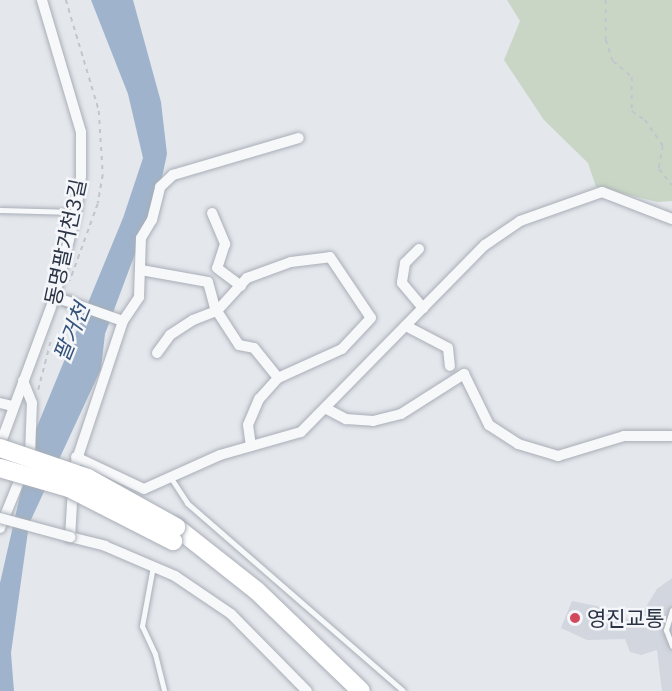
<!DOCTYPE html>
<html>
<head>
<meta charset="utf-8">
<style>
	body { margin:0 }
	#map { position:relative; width:672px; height:691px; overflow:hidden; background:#e4e7ec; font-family:"IBM Plex Sans","Noto Sans KR",sans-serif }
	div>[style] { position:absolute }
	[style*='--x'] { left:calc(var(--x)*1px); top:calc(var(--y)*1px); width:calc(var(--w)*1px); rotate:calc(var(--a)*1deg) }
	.built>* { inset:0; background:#d2d6de }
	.green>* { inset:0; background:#c9d6c5 }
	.water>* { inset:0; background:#9fb4cc }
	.path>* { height:1.5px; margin-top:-0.75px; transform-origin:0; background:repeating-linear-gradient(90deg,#c2c5cb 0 4.5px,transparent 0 9px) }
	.roads { filter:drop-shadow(0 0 2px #a9aeb7) drop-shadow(0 0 2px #a9aeb7) }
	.lane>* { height:5px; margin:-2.5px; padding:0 2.5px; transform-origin:2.5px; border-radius:2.5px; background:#f7f8fa }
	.street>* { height:10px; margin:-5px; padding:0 5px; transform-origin:5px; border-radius:5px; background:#f7f8fa }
	.highway>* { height:18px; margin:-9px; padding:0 9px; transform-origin:9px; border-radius:9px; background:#fff }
	.bridges { filter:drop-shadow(0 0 2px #a9aeb7) drop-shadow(0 0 2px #a9aeb7) }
	.street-bridge>* { height:10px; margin:-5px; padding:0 5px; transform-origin:5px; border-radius:5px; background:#f7f8fa }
	.highway-bridge>* { height:18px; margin:-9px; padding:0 9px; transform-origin:9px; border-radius:9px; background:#fff }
	.dots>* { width:16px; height:16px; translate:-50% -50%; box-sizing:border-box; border:3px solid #f4f6f9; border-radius:50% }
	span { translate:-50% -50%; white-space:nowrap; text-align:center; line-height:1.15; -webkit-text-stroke:5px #f4f6f9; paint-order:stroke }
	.street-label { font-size:21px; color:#2b3445 }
	.poi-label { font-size:21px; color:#2b3445 }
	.left { translate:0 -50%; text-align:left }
	.water-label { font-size:22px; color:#34527a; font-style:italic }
</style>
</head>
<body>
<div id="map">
	<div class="built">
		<i style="clip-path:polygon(672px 578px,672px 691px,662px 691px,657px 650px,641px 655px,630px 652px,625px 639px,587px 640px,561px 628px,572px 601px,612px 609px,635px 624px,657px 589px)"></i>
	</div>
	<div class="green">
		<i style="clip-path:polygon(507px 0,672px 0,672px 201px,657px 202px,596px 187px,588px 163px,544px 120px,504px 60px,520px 21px)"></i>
	</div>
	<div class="water">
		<i style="clip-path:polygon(91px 0,133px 0,161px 102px,167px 154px,160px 187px,105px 334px,101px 369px,29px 524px,11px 653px,14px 691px,0 691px,0 583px,34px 434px,123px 218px,143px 158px,128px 94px)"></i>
	</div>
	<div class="path">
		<i style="--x:66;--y:0;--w:116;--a:73.4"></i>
		<i style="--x:99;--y:111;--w:64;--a:86.4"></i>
		<i style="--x:103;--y:175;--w:29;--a:100"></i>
		<i style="--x:98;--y:204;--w:82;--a:110"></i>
		<i style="--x:606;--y:0;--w:40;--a:90"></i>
		<i style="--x:606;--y:40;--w:22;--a:72"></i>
		<i style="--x:613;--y:61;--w:25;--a:40"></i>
		<i style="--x:632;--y:77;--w:34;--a:90"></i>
		<i style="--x:632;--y:111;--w:16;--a:35"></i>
		<i style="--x:645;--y:120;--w:32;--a:55"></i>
		<i style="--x:663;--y:146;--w:23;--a:100"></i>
		<i style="--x:659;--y:169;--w:21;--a:51"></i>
		<i style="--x:38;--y:390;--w:53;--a:-75.7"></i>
	</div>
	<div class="roads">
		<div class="lane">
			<i style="--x:0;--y:210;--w:76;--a:1.5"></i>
			<i style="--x:171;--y:478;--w:30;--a:57"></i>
			<i style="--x:187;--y:503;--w:286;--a:41"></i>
			<i style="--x:153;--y:566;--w:61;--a:100.4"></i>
			<i style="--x:142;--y:626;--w:31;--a:65"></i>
			<i style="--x:155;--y:654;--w:38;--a:76"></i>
			<i style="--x:672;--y:610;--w:21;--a:107"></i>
			<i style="--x:666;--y:630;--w:17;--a:69"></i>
		</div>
		<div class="street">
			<i style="--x:212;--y:213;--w:34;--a:67"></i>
			<i style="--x:225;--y:244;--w:25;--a:108"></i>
			<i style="--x:217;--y:268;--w:30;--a:37"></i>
			<i style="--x:419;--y:249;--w:20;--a:135"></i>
			<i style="--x:405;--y:263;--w:20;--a:99"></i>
			<i style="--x:402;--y:283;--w:33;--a:50"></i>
			<i style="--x:141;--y:270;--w:68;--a:10.2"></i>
			<i style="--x:208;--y:282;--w:27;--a:75"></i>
			<i style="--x:215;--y:308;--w:44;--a:57"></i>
			<i style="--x:239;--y:345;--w:15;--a:11"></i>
			<i style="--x:254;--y:348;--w:38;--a:51"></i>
			<i style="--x:278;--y:378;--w:28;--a:132"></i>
			<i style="--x:259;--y:399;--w:28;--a:113"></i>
			<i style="--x:248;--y:425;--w:21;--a:82"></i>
			<i style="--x:69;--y:302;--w:57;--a:19.4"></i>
			<i style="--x:123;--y:321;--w:149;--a:108.4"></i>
			<i style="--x:123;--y:321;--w:29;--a:-56"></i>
			<i style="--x:139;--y:297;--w:59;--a:-88.1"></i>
			<i style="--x:141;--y:238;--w:21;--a:-59"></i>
			<i style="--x:152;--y:220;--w:34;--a:-76"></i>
			<i style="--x:160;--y:187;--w:18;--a:-43"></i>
			<i style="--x:173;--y:175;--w:131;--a:-16.4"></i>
			<i style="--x:406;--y:326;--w:47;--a:27.6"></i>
			<i style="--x:448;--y:348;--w:18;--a:84"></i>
			<i style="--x:157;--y:353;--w:22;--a:-54"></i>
			<i style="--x:170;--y:335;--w:27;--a:-33"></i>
			<i style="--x:193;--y:320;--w:26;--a:-21"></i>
			<i style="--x:217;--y:311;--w:45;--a:-47.7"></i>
			<i style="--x:247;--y:278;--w:47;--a:-20"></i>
			<i style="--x:291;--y:262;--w:39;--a:-7"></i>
			<i style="--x:330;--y:257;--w:73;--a:56.1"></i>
			<i style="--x:371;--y:318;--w:42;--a:133.1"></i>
			<i style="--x:342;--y:349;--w:70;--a:155.6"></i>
			<i style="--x:0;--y:403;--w:12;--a:14"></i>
			<i style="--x:325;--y:408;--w:24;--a:28"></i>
			<i style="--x:346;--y:419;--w:27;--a:4"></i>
			<i style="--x:373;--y:421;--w:29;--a:-14"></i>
			<i style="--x:401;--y:414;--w:75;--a:-32.4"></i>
			<i style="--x:464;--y:374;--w:57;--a:63.9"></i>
			<i style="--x:489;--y:425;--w:35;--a:33"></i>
			<i style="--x:518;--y:444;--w:42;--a:16.7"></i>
			<i style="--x:558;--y:456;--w:69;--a:-16.9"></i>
			<i style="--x:624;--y:436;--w:48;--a:0"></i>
			<i style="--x:0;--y:445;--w:156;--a:-69.7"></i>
			<i style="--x:54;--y:299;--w:90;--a:-75.8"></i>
			<i style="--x:76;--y:212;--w:37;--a:-82"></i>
			<i style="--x:81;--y:175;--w:43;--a:-90"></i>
			<i style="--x:81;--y:132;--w:138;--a:-106.5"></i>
			<i style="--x:76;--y:457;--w:75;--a:25.2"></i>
			<i style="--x:144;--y:489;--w:83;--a:-24.1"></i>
			<i style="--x:220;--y:455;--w:84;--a:-15.9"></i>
			<i style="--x:301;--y:432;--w:262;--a:-45.5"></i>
			<i style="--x:485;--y:245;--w:42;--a:-34.4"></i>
			<i style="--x:520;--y:221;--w:87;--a:-19.5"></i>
			<i style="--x:602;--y:192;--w:75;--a:21.1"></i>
			<i style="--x:73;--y:487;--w:50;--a:93.4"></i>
			<i style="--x:70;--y:537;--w:36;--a:14"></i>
			<i style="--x:105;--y:546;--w:76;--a:23.2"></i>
			<i style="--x:175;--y:576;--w:68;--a:34.2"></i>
			<i style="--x:231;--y:614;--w:108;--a:45.4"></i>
			<i style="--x:0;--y:528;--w:80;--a:-67.9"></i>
			<i style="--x:30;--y:454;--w:51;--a:-87.8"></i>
			<i style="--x:32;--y:403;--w:24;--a:-112"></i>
		</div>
		<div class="highway">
			<i style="--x:176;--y:527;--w:103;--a:38.3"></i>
			<i style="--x:257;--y:591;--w:144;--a:43.9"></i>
		</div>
	</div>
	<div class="bridges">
		<div class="street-bridge">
			<i style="--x:60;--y:299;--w:9;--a:18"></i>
			<i style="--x:0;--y:518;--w:73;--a:15.2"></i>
		</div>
		<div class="highway-bridge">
			<i style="--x:0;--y:448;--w:93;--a:18.8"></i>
			<i style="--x:88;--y:478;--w:101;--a:29.1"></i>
			<i style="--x:0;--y:468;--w:72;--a:16.2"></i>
			<i style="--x:69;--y:488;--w:117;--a:27"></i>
		</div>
	</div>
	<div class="dots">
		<i style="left:575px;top:618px;background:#d1495b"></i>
	</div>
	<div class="street-label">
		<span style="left:65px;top:242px;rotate:-78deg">동명팔거천3길</span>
	</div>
	<div class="poi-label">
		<span class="left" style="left:587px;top:618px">영진교통</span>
	</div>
	<div class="water-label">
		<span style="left:71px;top:332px;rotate:-68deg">팔거천</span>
	</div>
</div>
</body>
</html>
